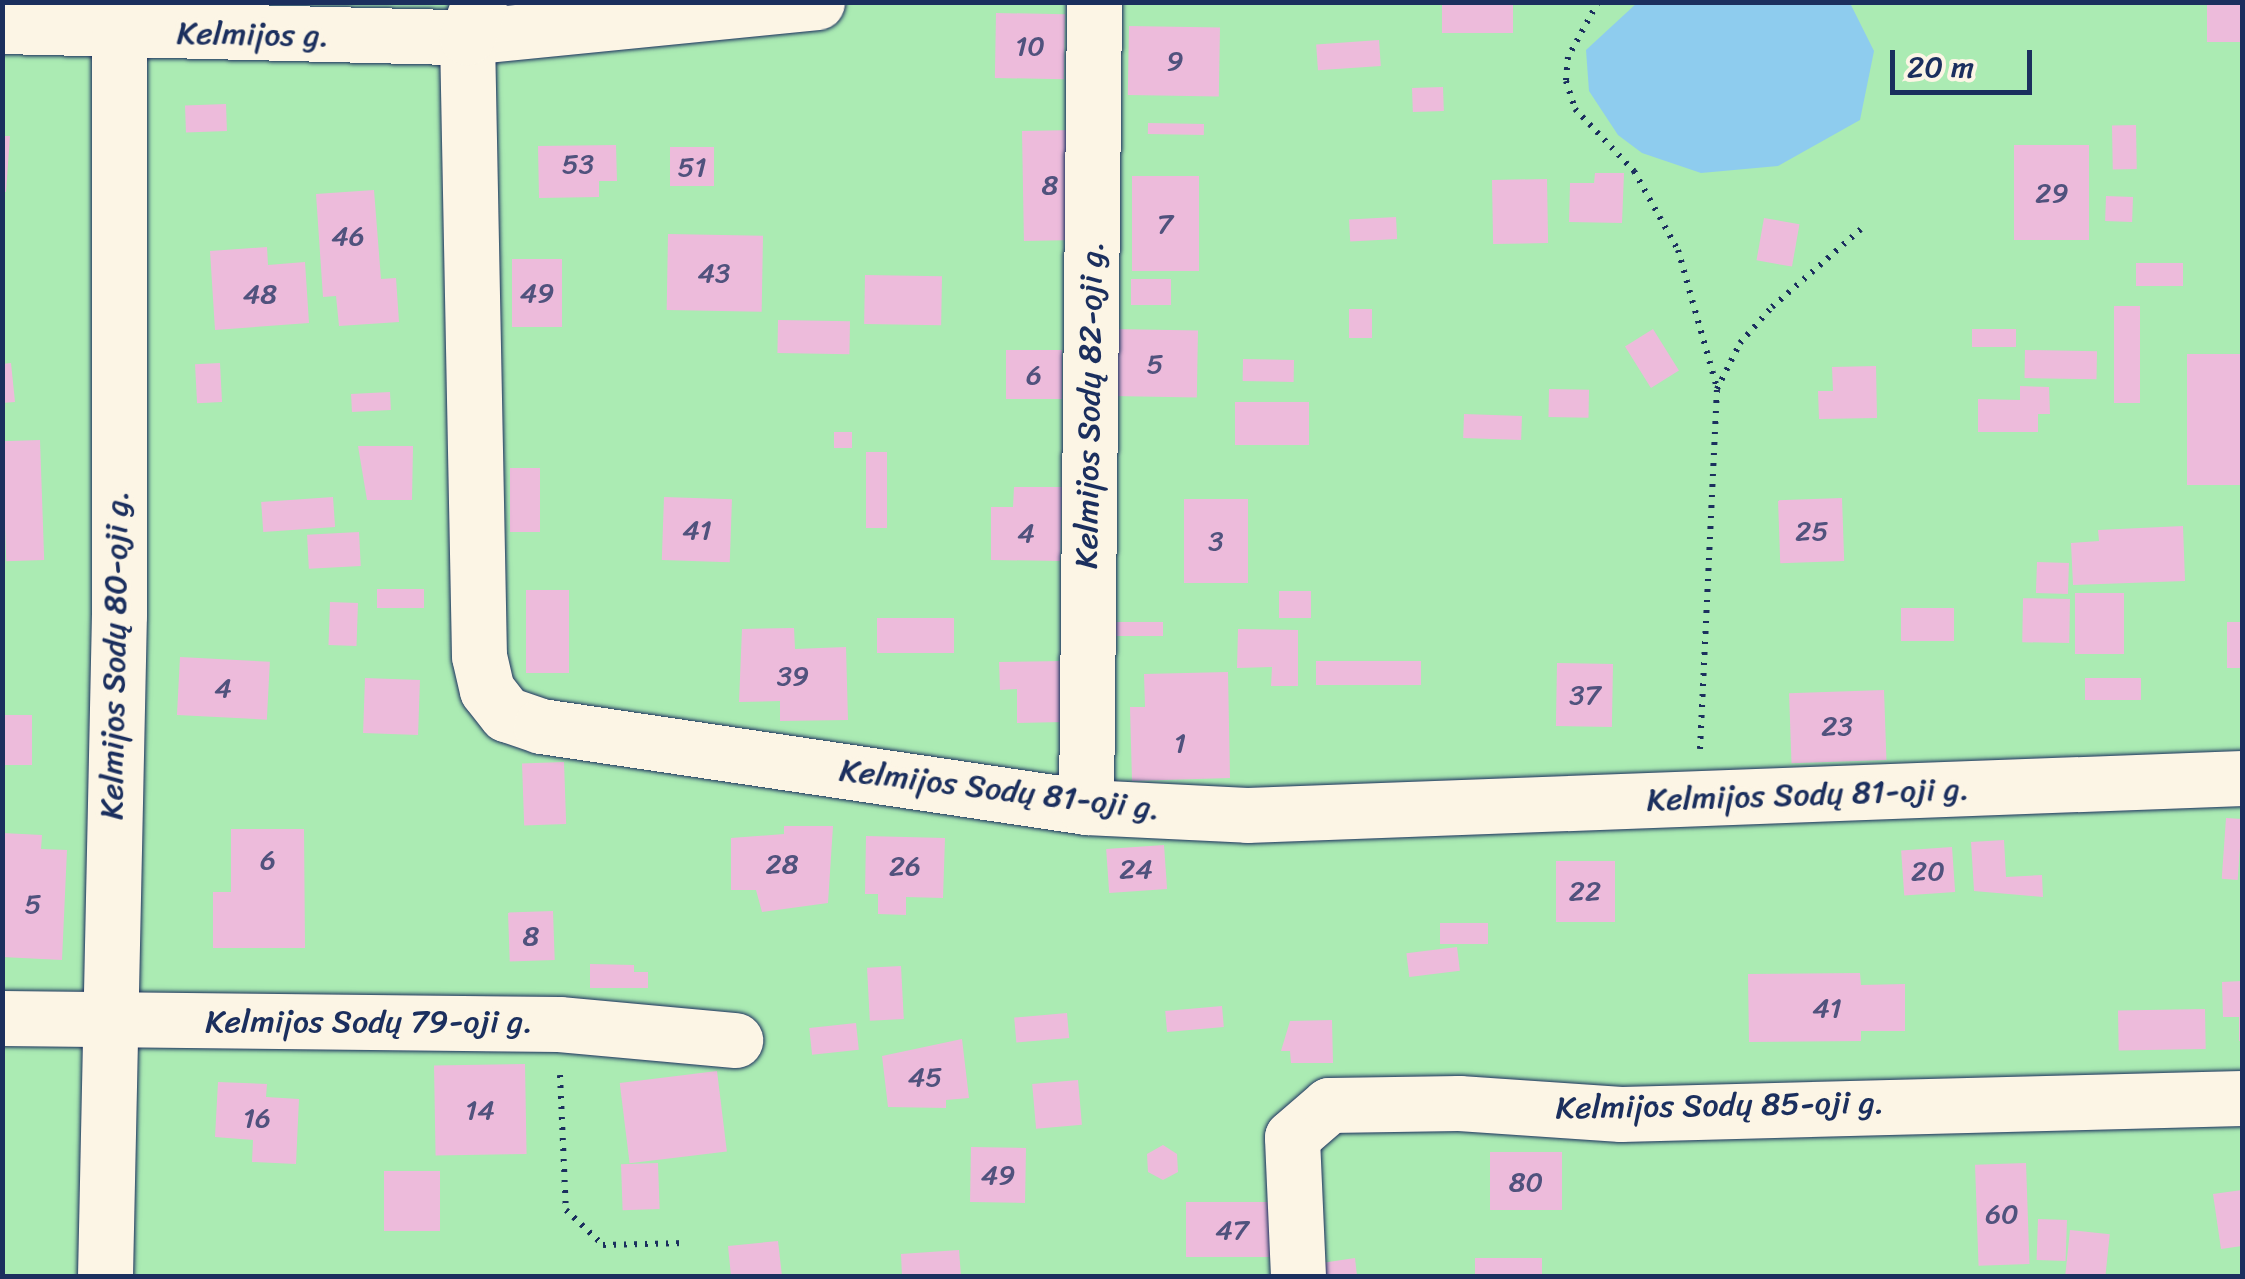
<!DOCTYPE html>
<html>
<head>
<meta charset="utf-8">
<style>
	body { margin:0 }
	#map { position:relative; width:2245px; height:1279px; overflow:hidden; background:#f9e9e3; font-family:Sriracha,sans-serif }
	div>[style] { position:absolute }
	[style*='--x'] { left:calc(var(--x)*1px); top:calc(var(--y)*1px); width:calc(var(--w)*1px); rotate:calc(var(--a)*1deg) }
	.green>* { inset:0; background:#abebb3; transform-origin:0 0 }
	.water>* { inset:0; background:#8eccee }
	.building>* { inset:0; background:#edbbdb; transform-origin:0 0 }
	.path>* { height:6px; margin-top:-3px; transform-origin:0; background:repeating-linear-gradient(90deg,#1b2f5e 0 2.5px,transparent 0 10.5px) }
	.roads { filter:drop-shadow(0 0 2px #1b2f5e) drop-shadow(0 0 2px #1b2f5e) }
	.street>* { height:55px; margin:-27.5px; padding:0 27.5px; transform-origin:27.5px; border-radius:27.5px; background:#fcf5e5 }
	span { translate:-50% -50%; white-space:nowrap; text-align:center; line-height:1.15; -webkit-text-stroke:9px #fcf5e5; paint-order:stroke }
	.number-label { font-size:28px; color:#50527d }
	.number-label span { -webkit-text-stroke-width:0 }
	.street-label { font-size:32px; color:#1b2f5e }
	.frame { position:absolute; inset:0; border:5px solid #1b2f5e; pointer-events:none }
	.scale { position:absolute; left:1890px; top:50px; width:142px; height:45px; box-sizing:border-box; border:5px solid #1b2f5e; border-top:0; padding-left:12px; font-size:30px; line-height:35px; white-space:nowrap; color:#1b2f5e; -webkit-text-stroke:8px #fcf5e5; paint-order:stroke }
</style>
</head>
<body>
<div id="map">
	<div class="green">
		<i style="left:3px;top:3px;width:2239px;height:1273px"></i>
	</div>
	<div class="water">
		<i style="clip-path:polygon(1638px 2px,1850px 3px,1874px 51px,1860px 120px,1778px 166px,1701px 173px,1642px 153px,1618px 135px,1589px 91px,1586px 50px)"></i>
	</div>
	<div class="building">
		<i style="left:1442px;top:2px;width:71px;height:31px"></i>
		<i style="left:2207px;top:2px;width:35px;height:40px"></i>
		<i style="left:996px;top:13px;width:69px;height:65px;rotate:1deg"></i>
		<i style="left:1129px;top:26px;width:91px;height:69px;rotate:1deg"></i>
		<i style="left:1379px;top:40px;width:26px;height:63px;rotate:86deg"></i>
		<i style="left:1443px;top:87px;width:24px;height:31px;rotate:88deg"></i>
		<i style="left:226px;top:104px;width:27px;height:41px;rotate:88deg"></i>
		<i style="left:1148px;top:123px;width:56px;height:11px;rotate:1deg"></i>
		<i style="left:2136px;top:125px;width:44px;height:24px;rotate:89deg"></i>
		<i style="left:1075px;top:130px;width:110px;height:53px;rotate:89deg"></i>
		<i style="clip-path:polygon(2px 136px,10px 136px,6px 192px,2px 191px)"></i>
		<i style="clip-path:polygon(616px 145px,617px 181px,599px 181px,599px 197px,539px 198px,538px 146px)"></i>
		<i style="left:2014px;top:145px;width:75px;height:95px"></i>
		<i style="left:714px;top:147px;width:39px;height:44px;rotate:90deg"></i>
		<i style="clip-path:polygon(1595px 173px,1624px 173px,1622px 223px,1569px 222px,1570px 183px,1594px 183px)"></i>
		<i style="left:1132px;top:176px;width:67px;height:95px"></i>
		<i style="left:1547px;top:179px;width:64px;height:55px;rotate:89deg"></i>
		<i style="clip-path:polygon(374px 190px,381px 279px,396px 278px,399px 322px,339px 326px,336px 296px,323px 297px,316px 194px)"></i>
		<i style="left:2106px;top:196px;width:27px;height:25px;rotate:2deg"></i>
		<i style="left:1396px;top:217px;width:22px;height:47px;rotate:87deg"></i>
		<i style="left:1764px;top:218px;width:36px;height:43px;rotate:10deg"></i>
		<i style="left:668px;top:234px;width:95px;height:76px;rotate:1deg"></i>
		<i style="clip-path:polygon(267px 247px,268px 265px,305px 262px,309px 323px,215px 330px,210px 251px)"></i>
		<i style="left:512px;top:259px;width:50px;height:68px"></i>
		<i style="left:2183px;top:263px;width:23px;height:47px;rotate:90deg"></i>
		<i style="left:865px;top:275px;width:77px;height:49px;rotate:1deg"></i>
		<i style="left:1131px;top:279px;width:40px;height:26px"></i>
		<i style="left:2114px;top:306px;width:26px;height:97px"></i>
		<i style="left:1349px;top:309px;width:23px;height:29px"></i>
		<i style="left:778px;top:320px;width:72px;height:33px;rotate:1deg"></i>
		<i style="left:1113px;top:329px;width:85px;height:67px;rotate:1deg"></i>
		<i style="left:1653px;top:329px;width:49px;height:33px;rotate:58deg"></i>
		<i style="left:2016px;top:329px;width:18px;height:44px;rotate:90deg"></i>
		<i style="left:1006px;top:350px;width:56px;height:49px"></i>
		<i style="left:2025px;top:350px;width:72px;height:28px;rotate:1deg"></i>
		<i style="left:2242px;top:354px;width:131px;height:55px;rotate:90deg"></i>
		<i style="left:1243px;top:359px;width:51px;height:22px;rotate:1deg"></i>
		<i style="clip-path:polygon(11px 363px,15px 402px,2px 403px,2px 364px)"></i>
		<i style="left:220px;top:363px;width:39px;height:25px;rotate:87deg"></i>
		<i style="clip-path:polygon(1876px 366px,1877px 418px,1819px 419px,1818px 391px,1833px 391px,1832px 367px)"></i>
		<i style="clip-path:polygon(2020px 386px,2049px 387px,2050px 414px,2038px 414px,2038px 432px,1978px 432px,1978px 399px,2020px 400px)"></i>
		<i style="left:1549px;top:389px;width:40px;height:28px;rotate:1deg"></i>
		<i style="left:390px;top:392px;width:18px;height:39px;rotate:87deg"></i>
		<i style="left:1235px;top:402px;width:74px;height:43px"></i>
		<i style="left:1464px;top:414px;width:58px;height:24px;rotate:2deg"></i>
		<i style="left:834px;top:432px;width:18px;height:16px"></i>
		<i style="left:40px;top:440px;width:120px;height:38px;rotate:88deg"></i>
		<i style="clip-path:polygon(358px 446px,413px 446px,412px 500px,367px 500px)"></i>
		<i style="left:866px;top:452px;width:21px;height:76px"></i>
		<i style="left:510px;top:468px;width:30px;height:64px"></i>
		<i style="clip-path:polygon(1014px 487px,1062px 487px,1060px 561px,991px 560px,991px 507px,1013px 507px)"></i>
		<i style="left:333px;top:497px;width:30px;height:72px;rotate:86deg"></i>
		<i style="left:664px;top:497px;width:68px;height:63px;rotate:2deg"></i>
		<i style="left:1842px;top:498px;width:63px;height:64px;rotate:88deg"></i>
		<i style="left:1184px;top:499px;width:64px;height:84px"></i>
		<i style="clip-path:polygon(2183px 526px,2185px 581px,2073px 585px,2071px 543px,2099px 541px,2098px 530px)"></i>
		<i style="left:359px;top:532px;width:34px;height:52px;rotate:87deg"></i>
		<i style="left:2037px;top:562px;width:32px;height:31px;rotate:2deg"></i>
		<i style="left:424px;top:589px;width:19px;height:47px;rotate:90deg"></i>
		<i style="left:526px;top:590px;width:43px;height:83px"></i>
		<i style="left:1279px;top:591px;width:32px;height:27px"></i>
		<i style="left:2075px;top:593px;width:49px;height:61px"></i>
		<i style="left:2070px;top:599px;width:44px;height:47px;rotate:91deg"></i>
		<i style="left:330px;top:602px;width:28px;height:43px;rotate:2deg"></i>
		<i style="left:1901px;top:608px;width:53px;height:33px"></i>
		<i style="left:877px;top:618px;width:77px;height:35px"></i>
		<i style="left:1163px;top:622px;width:14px;height:58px;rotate:90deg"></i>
		<i style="left:2227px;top:622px;width:15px;height:46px"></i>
		<i style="clip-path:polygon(794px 628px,795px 649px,846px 647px,848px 720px,780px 721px,780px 701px,739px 702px,742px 629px)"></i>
		<i style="clip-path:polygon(1238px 629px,1298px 630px,1298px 686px,1271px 686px,1272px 667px,1237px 668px)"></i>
		<i style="left:180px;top:657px;width:90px;height:58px;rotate:3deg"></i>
		<i style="clip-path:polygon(1063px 661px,1064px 722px,1017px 723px,1017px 689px,1000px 690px,999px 662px)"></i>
		<i style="left:1421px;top:661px;width:24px;height:105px;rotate:90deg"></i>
		<i style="left:1557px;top:663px;width:56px;height:63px;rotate:1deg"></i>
		<i style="clip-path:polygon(1228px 672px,1230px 778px,1132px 781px,1130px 707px,1145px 707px,1144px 674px)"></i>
		<i style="left:365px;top:678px;width:55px;height:55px;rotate:2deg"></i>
		<i style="left:2141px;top:678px;width:22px;height:56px;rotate:90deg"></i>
		<i style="left:1884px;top:690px;width:70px;height:95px;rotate:88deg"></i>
		<i style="left:2px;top:715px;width:30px;height:50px"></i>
		<i style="left:564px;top:762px;width:62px;height:42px;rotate:88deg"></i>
		<i style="left:2226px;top:818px;width:16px;height:61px;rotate:4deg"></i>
		<i style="clip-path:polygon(784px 826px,833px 826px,828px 903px,762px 912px,756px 890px,731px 890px,731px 838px,784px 834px)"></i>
		<i style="clip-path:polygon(231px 829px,304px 829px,305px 948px,213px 948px,213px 892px,231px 892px)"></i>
		<i style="clip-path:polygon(2px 833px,42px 835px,41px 849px,67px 850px,62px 960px,2px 957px)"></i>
		<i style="clip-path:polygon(866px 836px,945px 838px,943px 898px,906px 897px,906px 915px,878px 914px,878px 894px,865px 894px)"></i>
		<i style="clip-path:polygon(2004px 840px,2006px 877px,2042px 875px,2043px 897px,1974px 891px,1971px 842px)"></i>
		<i style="left:1164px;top:845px;width:44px;height:58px;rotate:86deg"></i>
		<i style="left:1952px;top:847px;width:45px;height:51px;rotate:86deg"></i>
		<i style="left:1556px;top:861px;width:59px;height:61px"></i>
		<i style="left:553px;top:911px;width:49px;height:45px;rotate:88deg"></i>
		<i style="left:1440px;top:923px;width:48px;height:21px"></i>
		<i style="left:1457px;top:947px;width:24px;height:51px;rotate:83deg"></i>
		<i style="clip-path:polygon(590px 964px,634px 965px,634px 972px,648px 972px,648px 988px,590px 988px)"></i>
		<i style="left:901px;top:966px;width:53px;height:34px;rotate:87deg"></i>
		<i style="clip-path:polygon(1860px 973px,1861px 985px,1905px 984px,1905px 1031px,1861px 1031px,1861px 1041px,1749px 1042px,1748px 974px)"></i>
		<i style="clip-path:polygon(2242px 981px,2242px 1041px,2239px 1041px,2239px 1017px,2223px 1017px,2222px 982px)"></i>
		<i style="left:1222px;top:1006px;width:21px;height:57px;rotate:85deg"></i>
		<i style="left:2205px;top:1009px;width:40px;height:87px;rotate:89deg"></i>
		<i style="left:1067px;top:1013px;width:25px;height:53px;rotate:85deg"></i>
		<i style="clip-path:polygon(1332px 1020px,1333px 1063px,1291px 1063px,1290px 1051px,1281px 1051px,1290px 1021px)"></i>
		<i style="left:856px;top:1023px;width:27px;height:47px;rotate:84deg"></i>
		<i style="clip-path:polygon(962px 1039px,969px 1098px,946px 1100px,946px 1108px,888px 1107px,882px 1056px)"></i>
		<i style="left:525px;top:1064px;width:90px;height:91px;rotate:89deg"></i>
		<i style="left:717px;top:1071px;width:81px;height:98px;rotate:83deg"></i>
		<i style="left:1078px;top:1080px;width:45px;height:46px;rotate:85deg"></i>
		<i style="clip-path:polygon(218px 1082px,267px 1084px,266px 1097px,299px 1099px,296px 1164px,252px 1162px,253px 1140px,215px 1137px)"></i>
		<i style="clip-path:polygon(1163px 1145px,1177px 1154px,1178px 1172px,1163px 1180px,1148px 1172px,1147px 1154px)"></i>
		<i style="left:971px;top:1147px;width:55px;height:55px;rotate:1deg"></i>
		<i style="left:1562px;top:1152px;width:58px;height:72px;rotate:90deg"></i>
		<i style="left:658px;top:1163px;width:46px;height:37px;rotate:88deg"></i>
		<i style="left:2026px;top:1163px;width:101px;height:51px;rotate:88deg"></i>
		<i style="left:384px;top:1171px;width:56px;height:60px"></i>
		<i style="clip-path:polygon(2242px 1190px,2242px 1246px,2221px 1249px,2213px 1194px)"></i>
		<i style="left:1186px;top:1202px;width:91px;height:55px"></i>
		<i style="left:2038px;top:1219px;width:29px;height:41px;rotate:2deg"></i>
		<i style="left:2070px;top:1230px;width:40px;height:46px;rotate:6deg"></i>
		<i style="clip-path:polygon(778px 1241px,782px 1276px,731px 1276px,728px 1246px)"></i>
		<i style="clip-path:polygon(959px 1250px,961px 1276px,902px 1276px,901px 1254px)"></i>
		<i style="clip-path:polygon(1355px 1258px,1357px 1276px,1317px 1276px,1315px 1264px)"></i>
		<i style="left:1542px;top:1258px;width:18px;height:67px;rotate:90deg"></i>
	</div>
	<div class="path">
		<i style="--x:1598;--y:2;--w:63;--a:118.6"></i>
		<i style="--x:1568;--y:57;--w:24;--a:95"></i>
		<i style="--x:1566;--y:81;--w:29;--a:72"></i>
		<i style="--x:1575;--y:109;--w:86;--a:46.4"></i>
		<i style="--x:1634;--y:171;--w:90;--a:60.9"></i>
		<i style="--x:1678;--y:250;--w:143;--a:74.2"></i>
		<i style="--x:1700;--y:749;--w:360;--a:-87.3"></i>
		<i style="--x:1717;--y:389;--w:51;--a:-63.4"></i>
		<i style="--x:1740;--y:343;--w:48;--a:-48.4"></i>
		<i style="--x:1772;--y:307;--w:118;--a:-41.2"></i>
		<i style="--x:560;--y:1075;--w:135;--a:87.5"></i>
		<i style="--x:566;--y:1210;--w:51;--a:43.4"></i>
		<i style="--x:603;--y:1245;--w:83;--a:-1.4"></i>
	</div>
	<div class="roads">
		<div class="street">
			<i style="--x:817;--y:2;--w:352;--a:174.3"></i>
			<i style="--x:467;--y:37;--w:619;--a:88.89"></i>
			<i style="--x:479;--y:656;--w:35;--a:77"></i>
			<i style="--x:487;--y:690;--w:31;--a:52"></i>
			<i style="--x:506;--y:714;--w:37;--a:19"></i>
			<i style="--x:541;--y:726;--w:551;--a:8.45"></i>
			<i style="--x:1086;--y:807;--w:161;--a:2.8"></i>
			<i style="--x:1247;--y:815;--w:996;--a:-2.13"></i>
			<i style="--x:2;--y:26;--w:465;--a:1.4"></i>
			<i style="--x:467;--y:37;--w:37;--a:-71"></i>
			<i style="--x:1086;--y:807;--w:805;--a:-89.43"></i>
			<i style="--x:2;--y:1018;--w:557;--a:0.62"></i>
			<i style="--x:559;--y:1024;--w:177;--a:5.2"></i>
			<i style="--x:105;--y:1276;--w:661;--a:-88.79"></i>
			<i style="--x:119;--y:615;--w:582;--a:-90"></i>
			<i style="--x:1298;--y:1276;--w:139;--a:-92.5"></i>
			<i style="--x:1292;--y:1137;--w:49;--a:-40.9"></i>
			<i style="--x:1329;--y:1105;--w:130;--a:-0.9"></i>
			<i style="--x:1459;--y:1103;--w:162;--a:3.9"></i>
			<i style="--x:1621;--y:1114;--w:621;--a:-1.48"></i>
		</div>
	</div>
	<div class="number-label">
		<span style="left:1030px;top:46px">10</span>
		<span style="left:1175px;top:61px">9</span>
		<span style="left:578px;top:164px">53</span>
		<span style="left:692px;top:167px">51</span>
		<span style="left:1050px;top:185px">8</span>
		<span style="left:2052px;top:193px">29</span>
		<span style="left:1165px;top:224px">7</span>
		<span style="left:348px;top:236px">46</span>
		<span style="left:714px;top:273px">43</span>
		<span style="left:537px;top:293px">49</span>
		<span style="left:260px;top:294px">48</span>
		<span style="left:1155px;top:364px">5</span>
		<span style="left:1034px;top:375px">6</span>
		<span style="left:697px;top:530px">41</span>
		<span style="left:1812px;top:531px">25</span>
		<span style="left:1026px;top:533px">4</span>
		<span style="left:1216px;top:541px">3</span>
		<span style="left:793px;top:676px">39</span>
		<span style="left:223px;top:688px">4</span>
		<span style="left:1585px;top:695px">37</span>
		<span style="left:1837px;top:726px">23</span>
		<span style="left:1180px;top:743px">1</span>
		<span style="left:268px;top:860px">6</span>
		<span style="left:782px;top:864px">28</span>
		<span style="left:905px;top:866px">26</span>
		<span style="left:1136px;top:869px">24</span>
		<span style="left:1928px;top:871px">20</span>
		<span style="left:1585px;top:891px">22</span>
		<span style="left:33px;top:904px">5</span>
		<span style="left:531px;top:936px">8</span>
		<span style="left:1827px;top:1008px">41</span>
		<span style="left:925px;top:1077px">45</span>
		<span style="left:480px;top:1110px">14</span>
		<span style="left:257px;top:1118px">16</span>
		<span style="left:998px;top:1175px">49</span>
		<span style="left:1526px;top:1182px">80</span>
		<span style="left:2002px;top:1214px">60</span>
		<span style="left:1232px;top:1230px">47</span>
	</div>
	<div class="street-label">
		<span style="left:253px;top:35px;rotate:1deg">Kelmijos g.</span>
		<span style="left:1090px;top:405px;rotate:-89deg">Kelmijos Sodų 82-oji g.</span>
		<span style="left:115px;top:655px;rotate:-89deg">Kelmijos Sodų 80-oji g.</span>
		<span style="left:1000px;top:790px;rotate:7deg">Kelmijos Sodų 81-oji g.</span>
		<span style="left:1808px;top:795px;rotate:-2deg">Kelmijos Sodų 81-oji g.</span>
		<span style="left:369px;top:1022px">Kelmijos Sodų 79-oji g.</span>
		<span style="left:1720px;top:1106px;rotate:-1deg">Kelmijos Sodų 85-oji g.</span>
	</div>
	<div class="frame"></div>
	<div class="scale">20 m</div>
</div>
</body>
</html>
